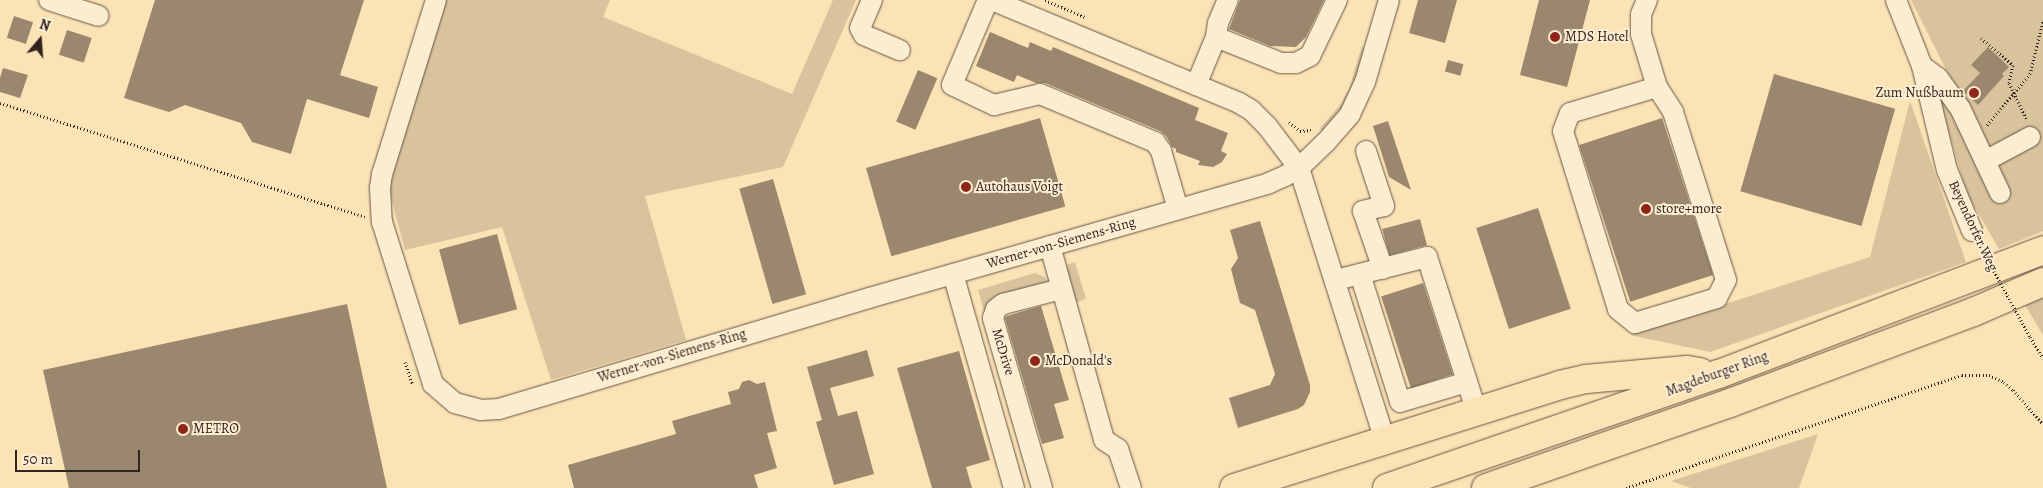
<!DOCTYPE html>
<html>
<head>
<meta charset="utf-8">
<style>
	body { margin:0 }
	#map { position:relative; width:2043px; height:488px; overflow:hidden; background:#fce3b6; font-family:Alegreya,serif }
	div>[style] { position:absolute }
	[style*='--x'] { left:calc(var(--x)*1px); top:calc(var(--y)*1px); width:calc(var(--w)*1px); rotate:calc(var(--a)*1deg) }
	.green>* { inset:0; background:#d9c39c }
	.building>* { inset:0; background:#9a876e; transform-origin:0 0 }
	.path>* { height:3px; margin-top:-1.5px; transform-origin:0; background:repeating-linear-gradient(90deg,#30241f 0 1px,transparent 0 3.5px) }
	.roads { filter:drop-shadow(0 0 1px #635445) drop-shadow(0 0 1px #635445) }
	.minor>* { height:20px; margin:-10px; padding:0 10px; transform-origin:10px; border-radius:10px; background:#fdedd0 }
	.highway>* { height:28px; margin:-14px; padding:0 14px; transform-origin:14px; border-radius:14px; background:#fce3b6 }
	.path-bridge>* { height:3px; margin-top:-1.5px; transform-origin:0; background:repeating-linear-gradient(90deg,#30241f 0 1px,transparent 0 3.5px) }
	.dots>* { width:14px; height:14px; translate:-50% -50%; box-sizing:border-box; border:2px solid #fdedd0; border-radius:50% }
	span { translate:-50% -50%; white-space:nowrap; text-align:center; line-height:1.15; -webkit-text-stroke:4px #fdedd0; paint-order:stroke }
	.poi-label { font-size:14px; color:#30241f }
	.left { translate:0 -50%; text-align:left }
	.right { translate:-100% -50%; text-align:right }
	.street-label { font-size:14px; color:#30241f }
	.north { position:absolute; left:15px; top:15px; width:50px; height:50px; -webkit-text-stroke:4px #fdedd0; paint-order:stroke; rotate:18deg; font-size:14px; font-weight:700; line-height:20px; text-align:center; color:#30241f }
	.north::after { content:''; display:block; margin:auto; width:18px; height:22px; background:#30241f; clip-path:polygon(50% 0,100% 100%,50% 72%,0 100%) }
	.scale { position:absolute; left:15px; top:450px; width:125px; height:22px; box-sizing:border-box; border:2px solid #30241f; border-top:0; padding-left:6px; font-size:15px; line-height:18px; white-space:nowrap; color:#30241f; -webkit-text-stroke:4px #fdedd0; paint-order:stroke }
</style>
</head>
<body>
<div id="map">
	<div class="green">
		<i style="clip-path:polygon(446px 0,610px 0,603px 17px,792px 94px,833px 0,856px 0,783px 167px,645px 196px,686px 340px,551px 380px,502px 227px,405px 250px,389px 190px,399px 151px)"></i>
		<i style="clip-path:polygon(1911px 0,2043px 0,2043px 231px,1999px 249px,1966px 192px,1939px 97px,1947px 98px,2009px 195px)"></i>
		<i style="clip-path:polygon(1362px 46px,1366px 50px,1362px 66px,1341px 112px,1323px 132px,1320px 128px,1340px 105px,1349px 89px)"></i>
		<i style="clip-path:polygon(1910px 101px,1966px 262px,1710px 352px,1630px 335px,1870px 257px)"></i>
		<i style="clip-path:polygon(1075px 262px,1086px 299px,1072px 304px,1073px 290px,1064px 266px)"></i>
		<i style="clip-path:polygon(1035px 273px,1045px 277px,1049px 286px,986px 318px,978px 290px)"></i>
		<i style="clip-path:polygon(2043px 298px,2043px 335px,2025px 305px)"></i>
		<i style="clip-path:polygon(1818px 434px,1799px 488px,1691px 488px,1671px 481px)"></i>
	</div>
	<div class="building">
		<i style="clip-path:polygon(155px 0,364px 0,340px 75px,378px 87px,369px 118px,307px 99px,291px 154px,252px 142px,241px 123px,185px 105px,169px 112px,124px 98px)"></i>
		<i style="clip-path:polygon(1240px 0,1324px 0,1306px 37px,1296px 47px,1270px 46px,1229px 29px)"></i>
		<i style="clip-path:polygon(1418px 0,1457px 0,1445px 43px,1409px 33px)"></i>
		<i style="clip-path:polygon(1539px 0,1590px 0,1567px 87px,1520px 75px)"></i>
		<i style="left:14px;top:16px;width:20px;height:23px;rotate:18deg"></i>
		<i style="left:67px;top:30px;width:26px;height:26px;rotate:18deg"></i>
		<i style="clip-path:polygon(990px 32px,1028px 48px,1030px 42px,1051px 51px,1053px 47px,1199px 108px,1195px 120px,1228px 133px,1221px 151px,1227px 154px,1222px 162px,1213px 167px,1198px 165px,1200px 161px,1176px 152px,1176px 149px,1172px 147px,1166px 136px,1160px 131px,1045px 83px,1036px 83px,1017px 75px,1014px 82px,976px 66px)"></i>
		<i style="clip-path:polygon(1988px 47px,2009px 67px,2002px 74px,2004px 76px,1978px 105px,1963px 91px,1980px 73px,1971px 65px)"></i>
		<i style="left:1448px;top:60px;width:16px;height:12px;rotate:15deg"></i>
		<i style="clip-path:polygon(3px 68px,28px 75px,20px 98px,0 92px,0 78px)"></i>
		<i style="left:918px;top:70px;width:21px;height:56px;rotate:23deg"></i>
		<i style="left:1774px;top:74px;width:126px;height:122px;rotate:16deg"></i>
		<i style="left:1040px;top:118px;width:92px;height:181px;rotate:74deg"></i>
		<i style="left:1662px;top:118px;width:165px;height:87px;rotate:72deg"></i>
		<i style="clip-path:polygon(1388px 121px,1411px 190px,1389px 177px,1373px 126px)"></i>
		<i style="left:773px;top:179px;width:120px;height:35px;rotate:74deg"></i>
		<i style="left:1538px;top:208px;width:106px;height:65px;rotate:72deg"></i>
		<i style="left:1420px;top:219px;width:27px;height:39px;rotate:75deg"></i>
		<i style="clip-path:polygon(1260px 221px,1310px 385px,1310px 392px,1304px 405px,1298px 409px,1238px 428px,1229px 398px,1270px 385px,1275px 374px,1255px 310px,1240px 303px,1231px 269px,1238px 258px,1230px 230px)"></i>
		<i style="left:497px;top:234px;width:78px;height:60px;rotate:75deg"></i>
		<i style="left:1423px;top:283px;width:96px;height:44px;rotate:72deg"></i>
		<i style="clip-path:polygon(347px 304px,387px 488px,69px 488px,43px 370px)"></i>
		<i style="clip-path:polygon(1041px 306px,1069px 400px,1054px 404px,1064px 438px,1042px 444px,1005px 318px,1007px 316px)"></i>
		<i style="clip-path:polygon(867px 350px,874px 376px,830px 388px,838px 416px,857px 411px,874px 474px,834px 485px,816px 422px,822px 420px,807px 367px)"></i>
		<i style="clip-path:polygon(959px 351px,990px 460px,966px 467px,972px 488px,932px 488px,897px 368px)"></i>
		<i style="clip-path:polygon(749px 380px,757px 384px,765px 382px,777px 431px,767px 433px,777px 468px,754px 475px,758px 488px,574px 488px,568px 465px,676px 434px,672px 421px,731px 404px,728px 392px,739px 389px,742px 382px)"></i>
	</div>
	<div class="path">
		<i style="--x:1045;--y:0;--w:43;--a:23"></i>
		<i style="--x:1981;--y:38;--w:42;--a:40.2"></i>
		<i style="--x:2013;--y:65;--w:18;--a:103"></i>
		<i style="--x:2009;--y:83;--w:41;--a:64.1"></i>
		<i style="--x:0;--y:103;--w:382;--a:17.3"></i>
		<i style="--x:1289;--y:122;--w:14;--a:39"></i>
		<i style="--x:1300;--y:131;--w:11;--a:-5"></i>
		<i style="--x:1987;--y:125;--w:67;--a:-49.9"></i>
		<i style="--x:2030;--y:74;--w:55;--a:-76.2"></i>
		<i style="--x:2030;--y:337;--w:25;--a:58"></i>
		<i style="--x:405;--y:362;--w:24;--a:71"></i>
		<i style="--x:1626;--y:488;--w:354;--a:-18.6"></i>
		<i style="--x:1962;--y:375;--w:27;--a:0"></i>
		<i style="--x:1989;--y:375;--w:17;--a:25"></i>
		<i style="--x:2004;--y:382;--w:12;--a:42"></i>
		<i style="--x:2013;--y:390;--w:45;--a:48.6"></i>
	</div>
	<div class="roads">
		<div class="minor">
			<i style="--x:49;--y:0;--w:52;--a:17.7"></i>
			<i style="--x:436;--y:0;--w:182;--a:107.2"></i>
			<i style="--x:382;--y:174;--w:14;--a:98"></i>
			<i style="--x:380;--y:188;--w:34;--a:87"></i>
			<i style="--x:382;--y:222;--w:170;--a:72.5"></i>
			<i style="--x:433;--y:384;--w:29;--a:41"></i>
			<i style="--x:455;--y:403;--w:27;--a:15"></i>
			<i style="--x:481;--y:410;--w:18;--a:-3"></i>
			<i style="--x:499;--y:409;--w:386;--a:-16.7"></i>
			<i style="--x:869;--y:298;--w:416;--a:-16"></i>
			<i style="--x:1269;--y:183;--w:17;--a:-24"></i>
			<i style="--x:1285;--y:176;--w:16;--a:-30"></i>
			<i style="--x:1299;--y:168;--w:37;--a:-44"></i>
			<i style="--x:1326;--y:142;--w:37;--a:-49"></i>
			<i style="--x:1350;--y:114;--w:35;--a:-65"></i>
			<i style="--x:1365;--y:82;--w:85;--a:-73.7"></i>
			<i style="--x:872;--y:0;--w:30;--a:113"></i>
			<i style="--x:860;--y:28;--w:8;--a:60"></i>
			<i style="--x:864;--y:35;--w:39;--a:23"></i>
			<i style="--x:988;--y:0;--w:92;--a:113"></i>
			<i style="--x:952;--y:85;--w:47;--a:25.5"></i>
			<i style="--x:994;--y:105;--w:47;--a:-13.4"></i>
			<i style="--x:1040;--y:94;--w:125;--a:22.7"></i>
			<i style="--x:1155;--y:142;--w:11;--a:56"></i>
			<i style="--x:1161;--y:151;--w:60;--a:73.7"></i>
			<i style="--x:992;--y:0;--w:268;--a:22.6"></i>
			<i style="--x:1239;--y:103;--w:14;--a:30"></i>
			<i style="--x:1251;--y:110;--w:23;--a:45"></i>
			<i style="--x:1267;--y:126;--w:53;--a:52.7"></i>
			<i style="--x:1299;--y:168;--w:286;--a:72.5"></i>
			<i style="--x:1647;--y:0;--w:15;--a:113"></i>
			<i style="--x:1641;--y:14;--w:20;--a:90"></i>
			<i style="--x:1641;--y:34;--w:55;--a:73.2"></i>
			<i style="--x:1657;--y:87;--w:30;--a:57"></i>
			<i style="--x:1673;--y:112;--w:176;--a:72.5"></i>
			<i style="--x:1726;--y:280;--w:20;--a:117"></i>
			<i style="--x:1717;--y:298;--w:86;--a:163"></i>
			<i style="--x:1635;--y:323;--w:22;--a:-141"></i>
			<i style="--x:1618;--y:309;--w:186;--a:-107.2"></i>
			<i style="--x:1563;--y:131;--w:19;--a:-69"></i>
			<i style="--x:1570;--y:113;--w:91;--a:-16.6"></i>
			<i style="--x:1896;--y:0;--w:71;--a:68.5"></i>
			<i style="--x:1922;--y:66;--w:107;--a:76.5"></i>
			<i style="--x:1947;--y:170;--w:66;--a:67.7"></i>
			<i style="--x:1216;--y:37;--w:14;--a:-82"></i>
			<i style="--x:1218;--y:23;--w:25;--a:-67"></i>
			<i style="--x:1922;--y:66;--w:20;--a:37"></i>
			<i style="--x:1938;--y:78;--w:37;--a:54"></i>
			<i style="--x:1960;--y:108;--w:94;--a:64.8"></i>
			<i style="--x:1196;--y:85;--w:52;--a:-67.4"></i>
			<i style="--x:1216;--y:37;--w:70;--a:21.8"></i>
			<i style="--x:1281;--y:63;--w:15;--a:0"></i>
			<i style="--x:1296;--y:63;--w:16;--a:-27"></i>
			<i style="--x:1310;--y:56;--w:62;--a:-64.3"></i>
			<i style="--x:1366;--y:151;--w:58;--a:71.9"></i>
			<i style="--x:1384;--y:206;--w:22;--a:167"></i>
			<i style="--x:1363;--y:211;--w:61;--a:71"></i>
			<i style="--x:1985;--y:161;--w:51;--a:-28.1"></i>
			<i style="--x:1050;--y:246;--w:201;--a:74.4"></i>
			<i style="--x:1104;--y:440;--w:17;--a:33"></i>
			<i style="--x:1118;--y:449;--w:41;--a:71.6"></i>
			<i style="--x:953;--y:274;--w:223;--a:74.1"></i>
			<i style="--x:1360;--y:274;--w:134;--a:72.6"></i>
			<i style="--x:1400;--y:402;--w:70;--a:-16.6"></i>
			<i style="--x:1336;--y:280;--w:94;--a:-14.2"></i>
			<i style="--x:1427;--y:257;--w:161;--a:72.2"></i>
			<i style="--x:1042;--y:488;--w:177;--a:-106.1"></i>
			<i style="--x:993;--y:318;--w:9;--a:-72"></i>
			<i style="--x:996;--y:309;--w:9;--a:-36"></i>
			<i style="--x:1003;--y:304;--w:60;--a:-14.5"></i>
		</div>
		<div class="highway">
			<i style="--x:1234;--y:488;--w:342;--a:-17.5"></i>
			<i style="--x:1560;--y:385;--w:27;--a:-13"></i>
			<i style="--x:1586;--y:379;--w:101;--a:-5.1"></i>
			<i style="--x:1687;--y:370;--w:13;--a:9"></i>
			<i style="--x:1387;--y:488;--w:351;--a:-19"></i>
			<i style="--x:1719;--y:374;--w:347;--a:-20.9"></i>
			<i style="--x:1486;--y:488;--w:258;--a:-19.2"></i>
			<i style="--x:1730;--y:403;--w:259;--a:-20.5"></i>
			<i style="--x:1973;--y:312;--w:76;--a:-23.2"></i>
		</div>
	</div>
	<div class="path-bridge">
		<i style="--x:1972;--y:231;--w:121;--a:61.3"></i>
	</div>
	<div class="dots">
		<i style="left:1555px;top:37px;background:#8f2418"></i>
		<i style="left:1974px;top:93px;background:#8f2418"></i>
		<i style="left:966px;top:187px;background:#8f2418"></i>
		<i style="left:1646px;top:209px;background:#8f2418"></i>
		<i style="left:1035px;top:361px;background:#8f2418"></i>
		<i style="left:183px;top:429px;background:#8f2418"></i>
	</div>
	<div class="poi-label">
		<span class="left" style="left:1565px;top:37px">MDS Hotel</span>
		<span class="right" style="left:1964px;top:93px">Zum Nußbaum</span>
		<span class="left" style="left:976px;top:187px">Autohaus Voigt</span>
		<span class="left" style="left:1656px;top:209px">store+more</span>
		<span class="left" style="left:1045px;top:361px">McDonald's</span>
		<span class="left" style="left:193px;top:429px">METRO</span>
	</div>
	<div class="street-label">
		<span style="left:1973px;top:226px;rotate:65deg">Beyendorfer Weg</span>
		<span style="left:1061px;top:243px;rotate:-16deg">Werner-von-Siemens-Ring</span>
		<span style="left:1003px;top:352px;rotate:73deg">McDrive</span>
		<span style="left:672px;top:356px;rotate:-17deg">Werner-von-Siemens-Ring</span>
		<span style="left:1717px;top:374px;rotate:-20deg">Magdeburger Ring</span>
	</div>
	<div class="north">N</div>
	<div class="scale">50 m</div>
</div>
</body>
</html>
